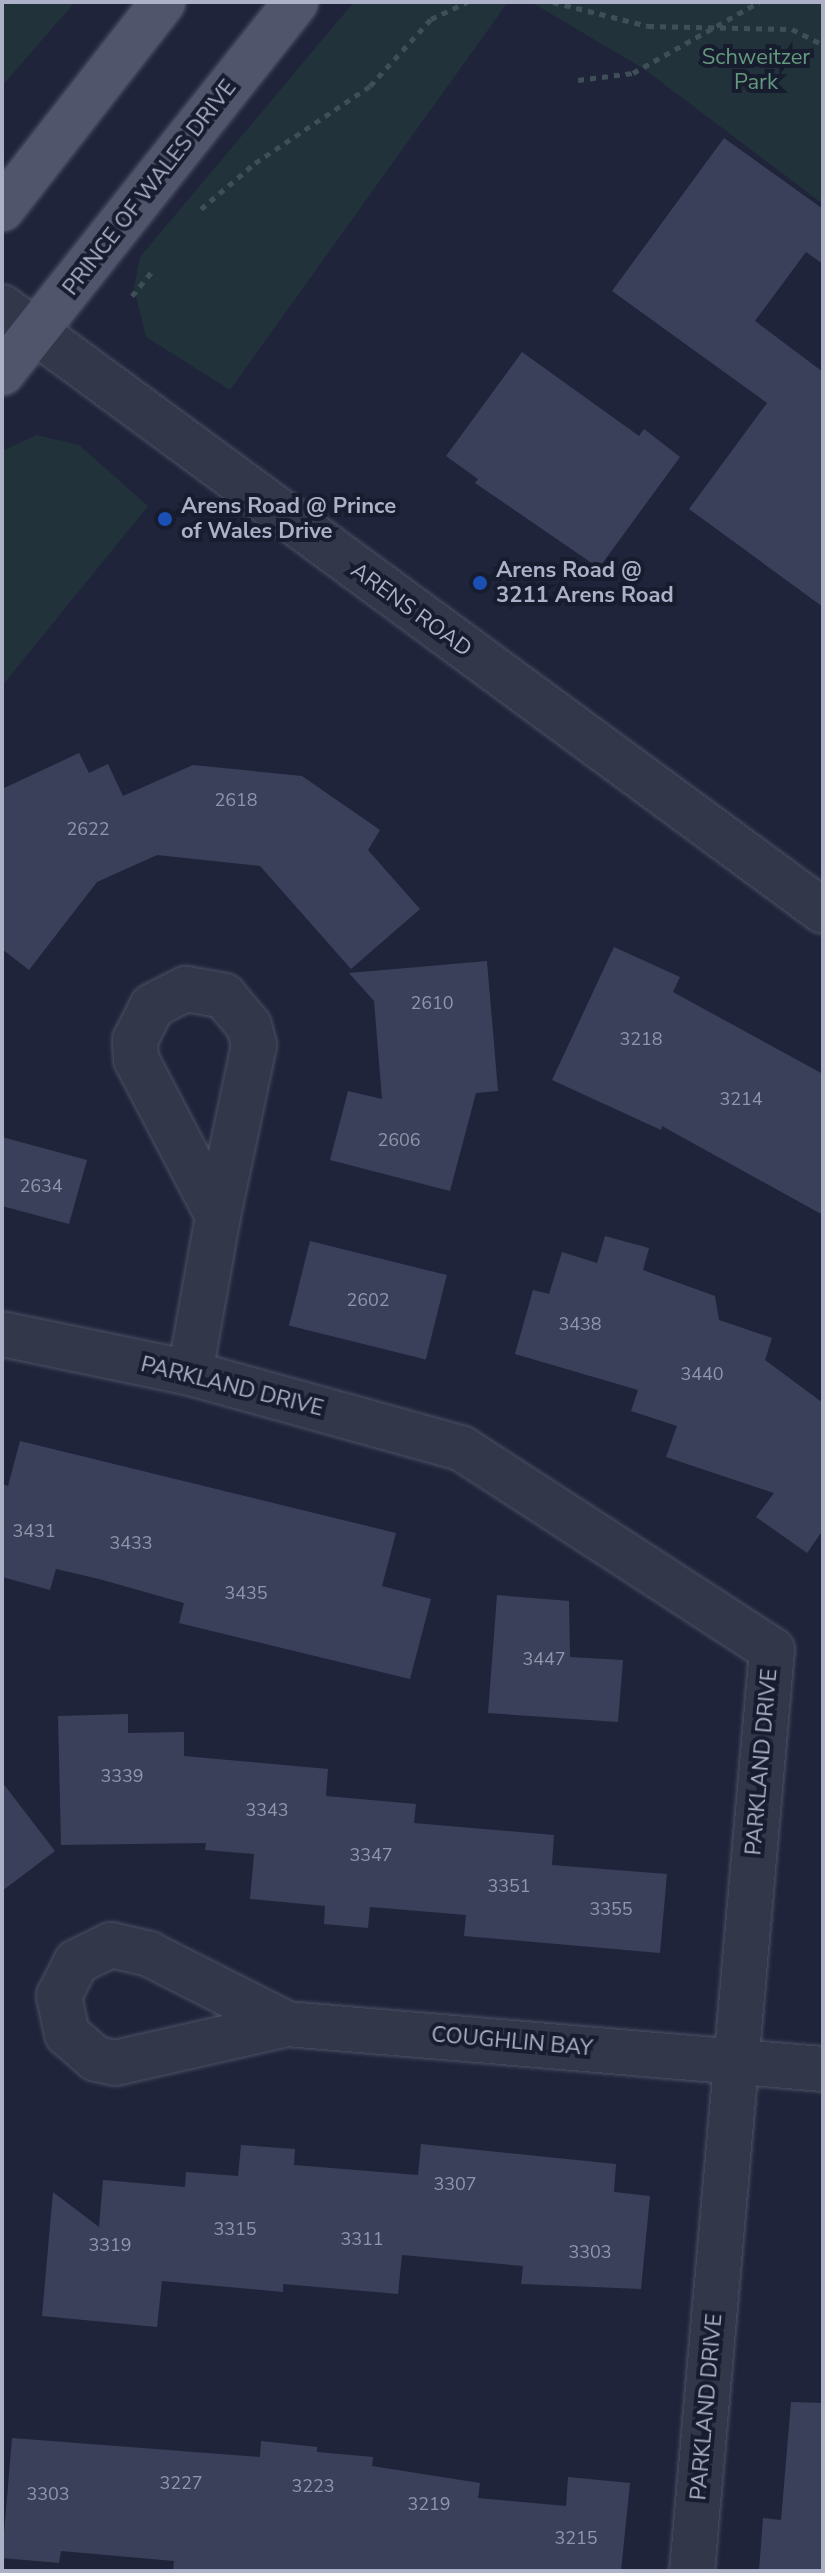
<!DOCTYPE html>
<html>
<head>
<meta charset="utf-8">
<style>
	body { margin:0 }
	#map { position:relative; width:825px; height:2573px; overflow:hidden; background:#1f243a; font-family:"Nunito Sans",sans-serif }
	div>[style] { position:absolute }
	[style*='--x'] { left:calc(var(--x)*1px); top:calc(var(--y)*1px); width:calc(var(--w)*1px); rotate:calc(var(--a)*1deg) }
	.green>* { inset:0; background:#21323b }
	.building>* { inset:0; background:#3a405a; transform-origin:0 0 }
	.path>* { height:5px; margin-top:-2.5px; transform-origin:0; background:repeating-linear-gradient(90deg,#3f4f58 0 6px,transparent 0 12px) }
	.roads { filter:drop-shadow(0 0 2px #4d5165) drop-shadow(0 0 2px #4d5165) }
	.minor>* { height:44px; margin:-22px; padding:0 22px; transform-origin:22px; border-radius:22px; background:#33374a }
	.major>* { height:44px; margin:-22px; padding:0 22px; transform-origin:22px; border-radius:22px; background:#50556b }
	.dots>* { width:22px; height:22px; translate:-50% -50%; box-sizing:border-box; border:4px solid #181c2f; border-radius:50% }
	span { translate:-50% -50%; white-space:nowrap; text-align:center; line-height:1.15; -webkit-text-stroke:8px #181c2f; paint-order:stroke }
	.number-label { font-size:18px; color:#9095ac }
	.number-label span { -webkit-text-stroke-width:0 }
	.park-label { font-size:22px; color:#63997c }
	.street-label { font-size:22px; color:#adb1c7 }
	.poi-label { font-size:22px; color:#adb1c7; font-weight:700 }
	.left { translate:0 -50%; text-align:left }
	.frame { position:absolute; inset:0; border:4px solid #adb1c7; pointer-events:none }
</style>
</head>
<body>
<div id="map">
	<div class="green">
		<i style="clip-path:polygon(2px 2px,75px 2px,2px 86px)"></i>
		<i style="clip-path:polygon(354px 2px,508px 2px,230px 390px,146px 337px,134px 288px,140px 257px)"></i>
		<i style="clip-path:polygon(531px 2px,823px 2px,823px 204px,644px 69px)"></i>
		<i style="clip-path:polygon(36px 435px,79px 445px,148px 506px,2px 686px,2px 451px)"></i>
	</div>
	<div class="building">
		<i style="clip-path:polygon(724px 138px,823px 209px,823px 264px,806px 252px,755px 321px,823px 372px,823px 607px,689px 509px,767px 403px,612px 291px)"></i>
		<i style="clip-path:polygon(522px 352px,639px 436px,644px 429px,680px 457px,599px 568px,475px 483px,478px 479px,446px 456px)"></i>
		<i style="clip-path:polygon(79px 753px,89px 773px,108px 764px,123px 796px,193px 765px,302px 776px,380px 830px,368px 850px,420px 909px,351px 969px,260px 866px,157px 855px,97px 882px,29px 970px,2px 949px,2px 789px)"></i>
		<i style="clip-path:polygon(614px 947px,680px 977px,673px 992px,823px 1074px,823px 1215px,662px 1126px,661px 1130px,552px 1080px)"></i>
		<i style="clip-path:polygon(487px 961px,498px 1091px,476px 1093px,450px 1191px,330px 1160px,348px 1091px,382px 1099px,374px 1001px,349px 973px)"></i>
		<i style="clip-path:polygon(2px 1137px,87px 1160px,69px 1224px,2px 1206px)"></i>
		<i style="clip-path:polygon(605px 1236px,649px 1248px,643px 1270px,715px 1296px,719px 1320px,772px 1338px,765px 1360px,823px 1403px,823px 1530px,807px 1553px,756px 1517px,774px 1493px,666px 1457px,677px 1426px,631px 1411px,638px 1390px,515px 1354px,533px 1290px,549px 1294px,562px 1252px,597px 1263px)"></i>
		<i style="left:310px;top:1241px;width:141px;height:87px;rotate:14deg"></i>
		<i style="clip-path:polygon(20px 1441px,396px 1533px,382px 1586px,431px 1599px,410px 1679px,179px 1623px,184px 1603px,99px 1579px,56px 1569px,50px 1590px,2px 1577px,2px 1484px,8px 1486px)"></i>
		<i style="clip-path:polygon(497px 1595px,569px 1601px,570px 1657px,623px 1660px,618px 1722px,488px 1713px)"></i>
		<i style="clip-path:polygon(128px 1714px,128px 1733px,184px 1732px,184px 1756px,328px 1769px,326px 1796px,416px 1804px,414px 1823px,554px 1835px,552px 1865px,667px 1874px,660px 1953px,464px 1936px,466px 1915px,370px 1907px,368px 1928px,324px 1924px,325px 1906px,250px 1899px,254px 1854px,205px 1850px,206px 1843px,61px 1845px,58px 1716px)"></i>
		<i style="clip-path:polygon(2px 1782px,55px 1851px,2px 1891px)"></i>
		<i style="clip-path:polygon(421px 2144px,616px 2164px,614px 2192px,650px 2196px,641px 2289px,521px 2284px,523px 2266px,402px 2255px,398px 2294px,283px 2284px,283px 2292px,162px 2281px,157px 2327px,42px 2316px,53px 2192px,99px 2227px,103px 2180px,185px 2187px,186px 2172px,238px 2176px,241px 2145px,295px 2149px,294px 2165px,418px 2175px)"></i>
		<i style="clip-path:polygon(791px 2402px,823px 2403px,823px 2571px,759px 2571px,763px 2518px,781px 2520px)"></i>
		<i style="clip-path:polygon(12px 2438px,260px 2457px,261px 2441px,317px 2447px,317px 2452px,373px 2457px,372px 2466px,480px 2483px,478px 2498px,566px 2506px,568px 2477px,630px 2483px,621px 2571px,173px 2571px,174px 2561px,61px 2551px,59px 2563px,2px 2558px)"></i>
	</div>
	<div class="path">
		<i style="--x:553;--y:2;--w:98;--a:14.2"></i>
		<i style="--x:648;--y:26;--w:144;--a:1.2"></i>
		<i style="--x:792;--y:29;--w:35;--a:27"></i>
		<i style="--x:578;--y:80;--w:55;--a:-7.3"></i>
		<i style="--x:633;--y:73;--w:145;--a:-29.4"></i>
		<i style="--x:201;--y:209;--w:71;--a:-40.4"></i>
		<i style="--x:255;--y:163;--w:138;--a:-33.8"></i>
		<i style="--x:370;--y:86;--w:91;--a:-47.7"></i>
		<i style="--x:431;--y:19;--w:40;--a:-25"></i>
		<i style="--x:132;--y:296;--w:33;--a:-51"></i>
	</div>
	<div class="roads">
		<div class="minor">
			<i style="--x:2;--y:307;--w:1019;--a:36.34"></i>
			<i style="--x:186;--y:989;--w:39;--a:10"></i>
			<i style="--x:224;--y:996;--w:39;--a:50"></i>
			<i style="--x:249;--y:1026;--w:20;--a:75"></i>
			<i style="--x:254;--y:1045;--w:175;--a:101.9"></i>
			<i style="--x:218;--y:1216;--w:177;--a:-117.6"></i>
			<i style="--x:136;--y:1059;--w:19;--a:-93"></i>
			<i style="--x:135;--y:1040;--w:38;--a:-63"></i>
			<i style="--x:152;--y:1006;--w:38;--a:-27"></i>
			<i style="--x:2;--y:1334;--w:192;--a:11.7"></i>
			<i style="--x:190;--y:1373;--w:281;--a:15.5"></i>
			<i style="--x:461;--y:1448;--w:371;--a:33"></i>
			<i style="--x:772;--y:1650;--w:924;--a:94.96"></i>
			<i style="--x:190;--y:1373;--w:159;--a:-79.9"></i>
			<i style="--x:111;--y:1945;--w:39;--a:13"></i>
			<i style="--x:149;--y:1954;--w:155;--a:26.9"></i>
			<i style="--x:287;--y:2024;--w:176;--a:167.2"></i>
			<i style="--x:115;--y:2063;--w:19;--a:-168"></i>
			<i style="--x:96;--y:2059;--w:38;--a:-139"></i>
			<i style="--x:67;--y:2034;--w:39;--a:-102"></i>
			<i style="--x:59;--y:1996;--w:38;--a:-63"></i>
			<i style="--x:76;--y:1962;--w:39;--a:-26"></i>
			<i style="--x:287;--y:2024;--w:538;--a:4.8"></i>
		</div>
		<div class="major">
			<i style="--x:2;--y:209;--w:262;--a:-52.1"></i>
			<i style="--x:2;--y:373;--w:473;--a:-51.6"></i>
		</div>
	</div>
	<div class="dots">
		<i style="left:165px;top:519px;background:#1a4fb4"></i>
		<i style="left:480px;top:583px;background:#1a4fb4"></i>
	</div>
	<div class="number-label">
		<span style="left:236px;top:800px">2618</span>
		<span style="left:88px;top:829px">2622</span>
		<span style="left:432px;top:1003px">2610</span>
		<span style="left:641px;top:1039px">3218</span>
		<span style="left:741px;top:1099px">3214</span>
		<span style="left:399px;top:1140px">2606</span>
		<span style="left:41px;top:1186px">2634</span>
		<span style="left:368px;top:1300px">2602</span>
		<span style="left:580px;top:1324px">3438</span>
		<span style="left:702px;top:1374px">3440</span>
		<span style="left:34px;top:1531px">3431</span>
		<span style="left:131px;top:1543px">3433</span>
		<span style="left:246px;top:1593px">3435</span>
		<span style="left:544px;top:1659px">3447</span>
		<span style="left:122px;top:1776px">3339</span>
		<span style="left:267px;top:1810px">3343</span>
		<span style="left:371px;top:1855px">3347</span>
		<span style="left:509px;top:1886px">3351</span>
		<span style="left:611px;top:1909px">3355</span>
		<span style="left:455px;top:2184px">3307</span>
		<span style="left:235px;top:2229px">3315</span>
		<span style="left:362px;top:2239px">3311</span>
		<span style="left:110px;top:2245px">3319</span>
		<span style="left:590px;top:2252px">3303</span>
		<span style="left:181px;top:2483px">3227</span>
		<span style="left:313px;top:2486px">3223</span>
		<span style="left:48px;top:2494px">3303</span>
		<span style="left:429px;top:2504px">3219</span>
		<span style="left:576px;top:2538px">3215</span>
	</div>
	<div class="park-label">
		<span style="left:756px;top:70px">Schweitzer<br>Park</span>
	</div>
	<div class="street-label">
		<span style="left:150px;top:188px;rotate:-52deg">PRINCE OF WALES DRIVE</span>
		<span style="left:411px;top:610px;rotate:36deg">ARENS ROAD</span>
		<span style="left:232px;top:1387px;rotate:14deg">PARKLAND DRIVE</span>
		<span style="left:762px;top:1762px;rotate:-85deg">PARKLAND DRIVE</span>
		<span style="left:512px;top:2042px;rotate:5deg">COUGHLIN BAY</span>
		<span style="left:707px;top:2407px;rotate:-85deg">PARKLAND DRIVE</span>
	</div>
	<div class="poi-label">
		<span class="left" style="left:181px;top:519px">Arens Road @ Prince<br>of Wales Drive</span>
		<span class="left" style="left:496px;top:583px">Arens Road @<br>3211 Arens Road</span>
	</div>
	<div class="frame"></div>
</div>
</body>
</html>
